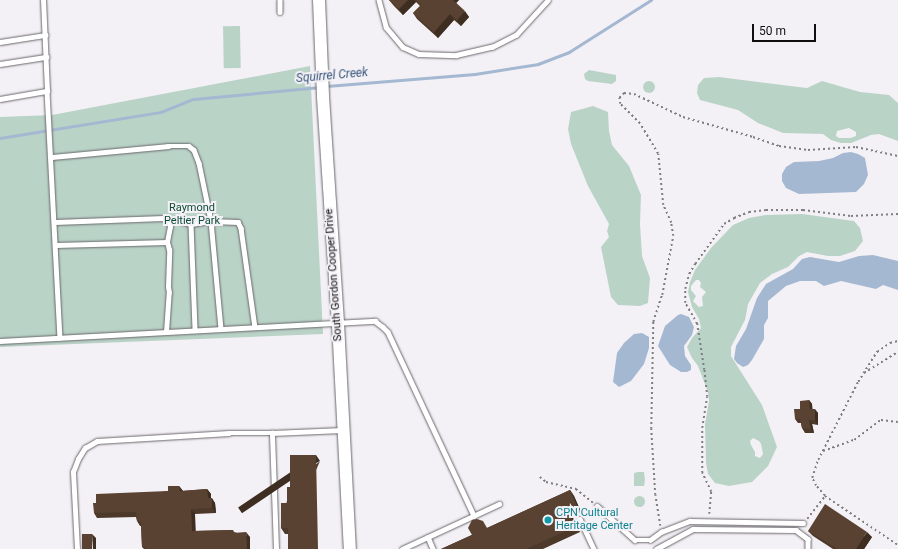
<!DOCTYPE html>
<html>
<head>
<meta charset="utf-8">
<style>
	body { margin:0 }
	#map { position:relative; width:898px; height:549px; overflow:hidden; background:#f4f1f6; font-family:Roboto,sans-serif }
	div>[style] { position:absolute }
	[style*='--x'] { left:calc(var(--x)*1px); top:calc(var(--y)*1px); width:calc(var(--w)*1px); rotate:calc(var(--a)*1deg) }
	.green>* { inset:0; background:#bad3c7; transform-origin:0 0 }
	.round { border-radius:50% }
	.water>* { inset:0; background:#a4b8d1 }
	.stream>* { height:2.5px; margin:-1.25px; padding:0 1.25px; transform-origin:1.25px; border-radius:1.25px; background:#a4b8d1 }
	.path>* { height:1.5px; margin-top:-0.75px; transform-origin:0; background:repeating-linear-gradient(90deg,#7f7d80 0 2px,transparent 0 5px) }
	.roads { filter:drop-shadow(0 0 1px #6a676c) drop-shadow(0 0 1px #6a676c) }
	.lane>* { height:4.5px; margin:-2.25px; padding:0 2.25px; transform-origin:2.25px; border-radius:2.25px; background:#fff }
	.secondary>* { height:12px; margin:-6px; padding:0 6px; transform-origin:6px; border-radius:6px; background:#fff }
	.wall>* { inset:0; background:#4d392a }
	.shaded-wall>* { inset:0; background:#3e2e22; transform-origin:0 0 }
	.building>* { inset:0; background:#594231; transform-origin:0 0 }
	.dots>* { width:11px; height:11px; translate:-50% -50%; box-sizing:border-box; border:2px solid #f4f1f6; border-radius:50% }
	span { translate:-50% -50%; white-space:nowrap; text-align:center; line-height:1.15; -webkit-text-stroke:4px #f4f1f6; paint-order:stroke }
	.park-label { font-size:11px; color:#0d4c36 }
	.street-label { font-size:11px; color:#100f10 }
	.culture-label { font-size:11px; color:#0d838f }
	.left { translate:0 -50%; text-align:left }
	.water-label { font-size:12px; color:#37577c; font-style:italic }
	.scale { position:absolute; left:752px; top:24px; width:64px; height:18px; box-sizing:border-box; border:2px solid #100f10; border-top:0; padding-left:5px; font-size:12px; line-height:14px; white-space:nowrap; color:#100f10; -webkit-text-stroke:3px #f4f1f6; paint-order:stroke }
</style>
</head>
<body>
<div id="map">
	<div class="green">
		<i style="left:240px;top:26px;width:42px;height:17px;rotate:89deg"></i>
		<i style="clip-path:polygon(310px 66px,323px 334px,0 347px,0 117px,52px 115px)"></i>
		<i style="clip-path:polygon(589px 70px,616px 75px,616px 81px,612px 84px,588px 81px,585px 79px,584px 74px)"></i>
		<i style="clip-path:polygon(evenodd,719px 77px,807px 88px,822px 81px,860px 92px,889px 95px,898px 103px,898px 141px,879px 134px,871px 135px,851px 143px,841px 143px,831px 140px,823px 134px,783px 133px,758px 123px,738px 110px,700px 100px,697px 93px,698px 85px,704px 78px,719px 77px,849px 128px,856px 132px,856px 136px,850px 138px,839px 138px,836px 136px,837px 131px,849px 128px)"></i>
		<i class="round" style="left:643px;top:81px;width:12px;height:12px"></i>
		<i style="clip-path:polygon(593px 106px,608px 112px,609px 131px,612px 145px,629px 166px,641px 195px,640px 224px,642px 256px,650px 278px,648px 303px,640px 306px,618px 305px,611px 297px,601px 247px,609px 237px,607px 231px,609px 224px,588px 186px,571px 144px,568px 129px,571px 112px)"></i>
		<i style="clip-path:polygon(evenodd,802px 214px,854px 221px,860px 228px,863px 241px,855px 251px,840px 256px,828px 256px,807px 252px,799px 256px,788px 267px,772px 274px,760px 283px,748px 304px,745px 320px,731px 347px,731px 356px,762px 405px,777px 447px,768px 466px,752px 482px,729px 486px,715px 483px,708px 474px,706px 463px,705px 424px,709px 401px,708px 392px,698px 366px,692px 358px,687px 347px,692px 338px,701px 328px,699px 319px,692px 307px,688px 292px,690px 282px,695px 270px,711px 248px,733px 225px,749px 218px,766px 215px,802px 214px,696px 280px,699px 280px,701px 283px,700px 287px,706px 292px,702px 297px,703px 306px,699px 307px,693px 301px,696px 296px,691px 290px,691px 286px,696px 280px,802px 214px,753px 438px,759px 441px,761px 444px,763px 454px,760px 458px,755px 456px,755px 452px,751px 445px,750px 441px,753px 438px)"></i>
		<i style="clip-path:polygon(638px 472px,644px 472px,645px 480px,644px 486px,634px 486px,634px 473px)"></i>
		<i class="round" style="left:633.5px;top:495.5px;width:11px;height:11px"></i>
	</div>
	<div class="water">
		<i style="clip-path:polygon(851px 152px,858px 154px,865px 158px,868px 175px,864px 184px,856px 192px,799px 194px,786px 188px,782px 181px,782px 174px,786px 167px,794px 162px,819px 161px,833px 158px,843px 153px)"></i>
		<i style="clip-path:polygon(873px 255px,898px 261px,898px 290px,883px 285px,876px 289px,841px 281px,824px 286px,816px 281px,800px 281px,786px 286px,768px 301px,768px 318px,764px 325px,764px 339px,752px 360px,748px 365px,743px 367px,737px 363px,734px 359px,736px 346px,746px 329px,757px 298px,766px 284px,793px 269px,802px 259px,810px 257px,839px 262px,859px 256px)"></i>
		<i style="clip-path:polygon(681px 314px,689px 317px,694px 327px,692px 335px,684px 346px,685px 356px,691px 365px,691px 370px,687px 372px,681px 372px,670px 365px,658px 346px,665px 326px,678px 315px)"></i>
		<i style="clip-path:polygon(642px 333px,649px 337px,649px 348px,644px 364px,631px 381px,619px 387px,613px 382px,617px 353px,624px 343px,634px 334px)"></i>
	</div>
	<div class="stream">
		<i style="--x:327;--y:86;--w:148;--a:-4.6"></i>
		<i style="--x:475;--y:74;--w:64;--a:-9"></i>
		<i style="--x:538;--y:64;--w:33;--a:-21"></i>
		<i style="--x:569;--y:52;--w:97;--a:-32.4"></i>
		<i style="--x:0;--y:138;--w:163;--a:-9.2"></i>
		<i style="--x:161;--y:112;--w:35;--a:-22"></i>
		<i style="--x:194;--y:99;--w:127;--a:-5.4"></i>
	</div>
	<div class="path">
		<i style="--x:864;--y:373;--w:40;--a:-32"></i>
		<i style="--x:823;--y:451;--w:33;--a:-20"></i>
		<i style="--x:854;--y:440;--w:34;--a:-37"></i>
		<i style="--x:881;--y:420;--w:17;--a:7"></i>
		<i style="--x:540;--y:477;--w:8;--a:40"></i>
		<i style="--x:546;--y:482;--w:31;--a:13"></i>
		<i style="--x:576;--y:489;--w:22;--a:39"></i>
		<i style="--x:825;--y:496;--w:13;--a:-132"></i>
		<i style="--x:816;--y:486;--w:9;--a:-117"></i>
		<i style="--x:812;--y:478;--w:19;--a:-72"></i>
		<i style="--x:818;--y:460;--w:88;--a:-62.9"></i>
		<i style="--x:858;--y:382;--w:36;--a:-58"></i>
		<i style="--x:877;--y:352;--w:16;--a:-35"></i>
		<i style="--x:890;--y:343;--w:8;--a:-14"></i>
		<i style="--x:709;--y:514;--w:22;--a:-85"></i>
		<i style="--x:711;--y:492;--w:21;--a:-115"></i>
		<i style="--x:702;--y:473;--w:45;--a:-90"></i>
		<i style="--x:702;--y:428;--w:31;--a:-81"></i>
		<i style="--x:707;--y:397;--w:27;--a:-96"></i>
		<i style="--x:704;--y:370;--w:47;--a:-98.7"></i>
		<i style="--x:697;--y:324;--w:24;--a:-120"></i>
		<i style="--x:685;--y:303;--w:14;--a:-90"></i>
		<i style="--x:685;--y:289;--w:16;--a:-75"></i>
		<i style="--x:689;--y:274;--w:12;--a:-59"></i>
		<i style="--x:695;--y:264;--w:49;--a:-54.1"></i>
		<i style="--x:724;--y:224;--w:12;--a:-31"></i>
		<i style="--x:734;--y:218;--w:16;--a:-22"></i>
		<i style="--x:749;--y:212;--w:17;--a:-7"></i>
		<i style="--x:766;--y:210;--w:37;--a:0"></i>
		<i style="--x:803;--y:210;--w:48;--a:7.1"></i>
		<i style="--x:851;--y:216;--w:47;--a:-2.4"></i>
		<i style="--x:807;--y:519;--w:29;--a:-52"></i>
		<i style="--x:825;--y:496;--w:88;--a:33.9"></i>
		<i style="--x:660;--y:526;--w:31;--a:-99"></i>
		<i style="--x:655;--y:495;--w:66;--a:-93.5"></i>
		<i style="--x:651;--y:429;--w:107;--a:-88.9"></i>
		<i style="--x:653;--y:322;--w:28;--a:-72"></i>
		<i style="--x:662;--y:295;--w:60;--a:-79.4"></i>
		<i style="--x:673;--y:236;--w:13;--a:-99"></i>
		<i style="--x:671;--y:223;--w:20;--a:-114"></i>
		<i style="--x:663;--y:205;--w:51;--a:-95.6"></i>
		<i style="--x:658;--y:154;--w:35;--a:-121"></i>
		<i style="--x:640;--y:124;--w:28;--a:-135"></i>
		<i style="--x:620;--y:104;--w:6;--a:-99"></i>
		<i style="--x:619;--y:98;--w:7;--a:-45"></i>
		<i style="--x:624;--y:93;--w:10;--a:6"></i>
		<i style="--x:634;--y:94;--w:54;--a:25.1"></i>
		<i style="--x:683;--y:117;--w:73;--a:15.9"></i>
		<i style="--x:753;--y:137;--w:28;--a:19"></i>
		<i style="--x:779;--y:146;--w:29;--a:8"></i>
		<i style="--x:808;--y:150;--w:48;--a:-3.6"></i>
		<i style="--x:856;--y:147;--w:43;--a:12.1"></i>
	</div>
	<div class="roads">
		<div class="lane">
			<i style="--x:280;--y:0;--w:12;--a:90"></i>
			<i style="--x:379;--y:0;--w:28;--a:75"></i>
			<i style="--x:386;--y:27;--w:26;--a:50"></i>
			<i style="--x:403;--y:47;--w:17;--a:24"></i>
			<i style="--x:419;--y:54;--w:37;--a:2"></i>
			<i style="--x:456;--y:55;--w:37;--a:-13"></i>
			<i style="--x:492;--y:47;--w:27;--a:-27"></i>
			<i style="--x:516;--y:35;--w:47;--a:-47.6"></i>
			<i style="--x:0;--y:42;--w:46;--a:-8.8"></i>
			<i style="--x:0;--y:64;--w:47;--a:-8.7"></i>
			<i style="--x:47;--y:91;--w:247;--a:87"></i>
			<i style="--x:0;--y:99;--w:48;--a:-9.7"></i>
			<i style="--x:47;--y:91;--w:91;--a:-92.5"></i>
			<i style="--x:52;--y:157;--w:117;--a:-5.4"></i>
			<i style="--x:168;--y:146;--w:21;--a:0"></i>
			<i style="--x:189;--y:146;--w:6;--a:39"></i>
			<i style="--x:194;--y:150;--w:14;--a:69"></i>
			<i style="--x:199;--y:163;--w:59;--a:78.3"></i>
			<i style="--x:211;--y:221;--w:108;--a:84.7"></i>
			<i style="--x:55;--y:222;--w:108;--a:-2.1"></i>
			<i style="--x:163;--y:218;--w:7;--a:34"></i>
			<i style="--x:169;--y:222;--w:7;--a:-16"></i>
			<i style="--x:176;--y:220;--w:16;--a:15"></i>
			<i style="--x:191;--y:224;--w:20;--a:-9"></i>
			<i style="--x:211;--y:221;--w:27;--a:2"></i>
			<i style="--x:238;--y:222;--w:7;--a:63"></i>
			<i style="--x:241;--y:228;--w:100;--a:82"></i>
			<i style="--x:191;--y:224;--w:106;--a:87.8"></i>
			<i style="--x:56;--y:245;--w:111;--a:-1.5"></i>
			<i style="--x:166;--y:332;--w:39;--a:-86"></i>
			<i style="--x:169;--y:293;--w:6;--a:-99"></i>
			<i style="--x:168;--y:287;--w:37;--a:-88"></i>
			<i style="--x:169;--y:250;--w:8;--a:-104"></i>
			<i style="--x:167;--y:242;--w:15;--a:-79"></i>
			<i style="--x:170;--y:227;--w:5;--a:-101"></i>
			<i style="--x:0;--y:341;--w:376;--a:-3.1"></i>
			<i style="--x:375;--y:321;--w:10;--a:37"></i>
			<i style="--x:383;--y:327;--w:7;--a:45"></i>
			<i style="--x:388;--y:332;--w:203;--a:64.9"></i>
			<i style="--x:597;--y:506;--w:51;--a:41.8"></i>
			<i style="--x:635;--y:540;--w:15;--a:0"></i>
			<i style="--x:650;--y:540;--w:14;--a:-36"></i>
			<i style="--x:661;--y:532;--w:31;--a:-21"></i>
			<i style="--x:690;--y:521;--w:113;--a:1"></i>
			<i style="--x:580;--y:519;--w:33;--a:65"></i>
			<i style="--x:428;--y:537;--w:13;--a:67"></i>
			<i style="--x:77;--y:549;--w:77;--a:-93"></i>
			<i style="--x:73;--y:472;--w:14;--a:-69"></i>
			<i style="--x:78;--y:459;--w:13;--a:-58"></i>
			<i style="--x:85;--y:448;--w:14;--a:-30"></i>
			<i style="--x:97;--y:441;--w:132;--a:-3.5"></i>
			<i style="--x:229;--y:433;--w:43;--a:0"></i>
			<i style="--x:276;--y:549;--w:116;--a:-92"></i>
			<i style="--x:272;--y:433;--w:70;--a:-2.5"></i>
			<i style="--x:402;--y:549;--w:107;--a:-24.9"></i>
			<i style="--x:656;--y:549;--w:42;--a:-28.4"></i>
			<i style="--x:693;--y:529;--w:103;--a:0.6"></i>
			<i style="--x:796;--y:530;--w:15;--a:37"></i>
			<i style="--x:808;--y:539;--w:10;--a:90"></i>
		</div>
		<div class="secondary">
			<i style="--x:319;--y:0;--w:97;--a:87.6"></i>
			<i style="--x:323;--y:97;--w:226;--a:86.2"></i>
			<i style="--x:338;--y:323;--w:226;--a:87"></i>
		</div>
	</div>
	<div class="wall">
		<i style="clip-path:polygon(389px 0,459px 0,456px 3px,469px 17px,461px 26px,454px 20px,438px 38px,417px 19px,413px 13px,420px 6px,416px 2px,403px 15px,394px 6px)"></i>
		<i style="clip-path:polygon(809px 400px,812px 404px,812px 409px,818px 413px,818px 425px,812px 424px,814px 433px,805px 433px,802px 428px,801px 423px,798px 423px,795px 419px,800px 409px)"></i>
		<i style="clip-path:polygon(320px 461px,288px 534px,285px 534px,281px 528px,290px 487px)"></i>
		<i style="clip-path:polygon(179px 486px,183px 491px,207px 489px,211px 494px,211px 498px,215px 503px,216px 513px,195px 514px,195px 531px,233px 530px,234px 532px,250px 537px,250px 549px,144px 549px,142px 547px,141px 526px,140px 526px,137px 521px,136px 517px,97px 518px,94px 513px,96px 503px,168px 491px)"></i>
		<i style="clip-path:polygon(570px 490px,574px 496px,581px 512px,572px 516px,580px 532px,543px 549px,441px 549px)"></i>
		<i style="clip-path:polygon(808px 531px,872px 537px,864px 549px,833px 549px,813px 536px)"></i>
	</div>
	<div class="shaded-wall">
		<i style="clip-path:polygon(408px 0,414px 0,416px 2px,403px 15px,399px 9px)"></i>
		<i style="clip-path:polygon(452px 0,459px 0,455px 4px)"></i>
		<i style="clip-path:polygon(465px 11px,469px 17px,461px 26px,457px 20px)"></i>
		<i style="clip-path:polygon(450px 14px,454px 20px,438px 38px,434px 32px)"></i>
		<i style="clip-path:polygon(809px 400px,812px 404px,813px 413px,810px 409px)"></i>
		<i style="clip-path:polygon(815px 409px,818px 413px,818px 425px,815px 420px)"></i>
		<i style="clip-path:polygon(809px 420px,812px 424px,814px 433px,811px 429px)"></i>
		<i style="left:316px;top:455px;width:7px;height:94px;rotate:56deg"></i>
		<i style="clip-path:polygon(179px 486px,183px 491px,180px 491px)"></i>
		<i style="clip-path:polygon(207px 489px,211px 494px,211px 503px,208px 498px)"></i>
		<i style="clip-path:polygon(570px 490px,574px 496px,581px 512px,577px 506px)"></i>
		<i style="clip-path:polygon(212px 498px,215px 503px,216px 513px,212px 508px)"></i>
		<i style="clip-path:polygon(191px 509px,195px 514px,196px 536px,192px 531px)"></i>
		<i style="clip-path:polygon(568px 510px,572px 516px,580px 532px,575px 527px)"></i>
		<i style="clip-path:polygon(246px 532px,250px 537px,250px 549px,247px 549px)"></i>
		<i style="clip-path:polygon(867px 532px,872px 537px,864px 549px,856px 549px)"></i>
		<i style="clip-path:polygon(92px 534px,96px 538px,96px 549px,93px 549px)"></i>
	</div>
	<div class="building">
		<i style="clip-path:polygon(389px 0,408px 0,399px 9px)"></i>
		<i style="clip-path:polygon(416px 0,453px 0,465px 11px,457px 20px,450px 14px,434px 32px,413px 13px,421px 5px)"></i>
		<i style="clip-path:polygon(809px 400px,810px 409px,815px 409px,815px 420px,809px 420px,811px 429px,802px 428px,800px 419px,795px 419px,794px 409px,800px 409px,800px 401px)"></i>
		<i style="clip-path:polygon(290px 455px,316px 455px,318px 549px,288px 549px,288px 528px,281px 528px,281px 503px,287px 503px,287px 487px,290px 487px)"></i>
		<i style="clip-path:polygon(168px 486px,179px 486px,180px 491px,207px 489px,208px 498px,212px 498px,212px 508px,191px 509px,192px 531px,233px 530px,233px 533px,246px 532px,247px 549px,145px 549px,145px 547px,142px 547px,141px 521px,137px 521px,136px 512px,94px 513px,93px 503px,96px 503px,96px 494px,168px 491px)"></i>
		<i style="clip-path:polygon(570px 490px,577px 506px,568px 510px,575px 527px,526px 549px,441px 549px,472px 535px,468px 528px,472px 520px,477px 519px,483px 521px,487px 528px)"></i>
		<i style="clip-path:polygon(825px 504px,867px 532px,856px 549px,838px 549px,808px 531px)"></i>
		<i style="left:82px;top:534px;width:10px;height:15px"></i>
	</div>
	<div class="dots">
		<i style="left:548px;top:520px;background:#0f9aa8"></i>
	</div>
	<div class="park-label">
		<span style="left:192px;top:215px">Raymond<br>Peltier Park</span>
	</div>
	<div class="street-label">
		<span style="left:334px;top:275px;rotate:-94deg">South Gordon Cooper Drive</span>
	</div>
	<div class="culture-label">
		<span class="left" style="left:556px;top:520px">CPN Cultural<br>Heritage Center</span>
	</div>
	<div class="water-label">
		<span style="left:332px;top:76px;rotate:-5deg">Squirrel Creek</span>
	</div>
	<div class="scale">50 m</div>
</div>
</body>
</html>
